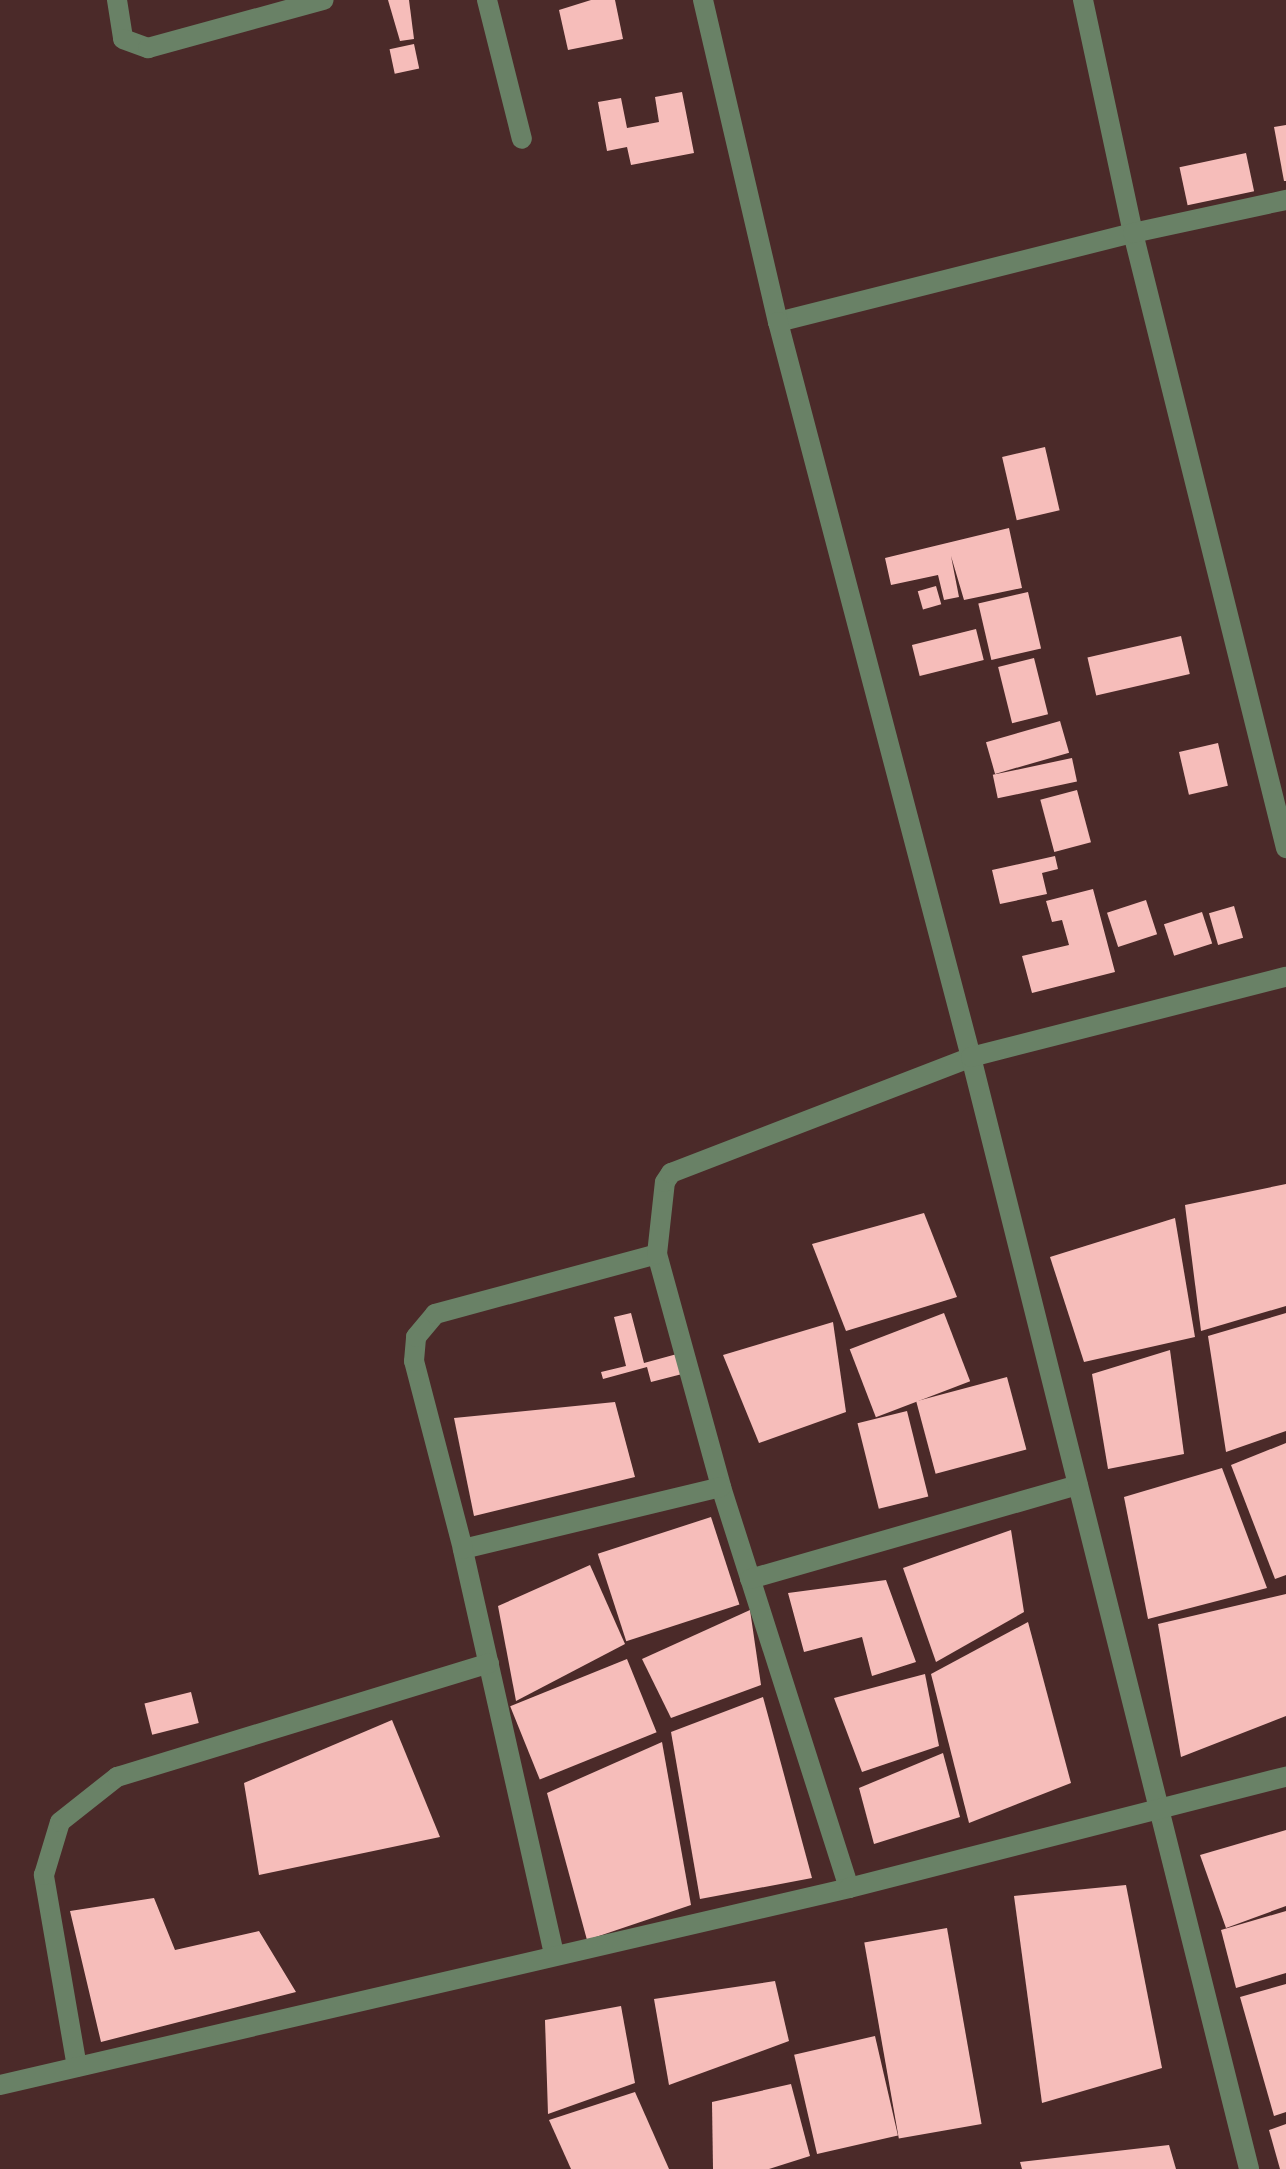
<!DOCTYPE html>
<html>
<head>
<meta charset="utf-8">
<style>
	body { margin:0 }
	#map { position:relative; width:1286px; height:2169px; overflow:hidden; background:#4b2a29; font-family:"Noto Sans",sans-serif }
	div>[style] { position:absolute }
	[style*='--x'] { left:calc(var(--x)*1px); top:calc(var(--y)*1px); width:calc(var(--w)*1px); rotate:calc(var(--a)*1deg) }
	.building>* { inset:0; background:#f6bdba; transform-origin:0 0 }
	.minor>* { height:20px; margin:-10px; padding:0 10px; transform-origin:10px; border-radius:10px; background:#698166 }
	.tertiary>* { height:20px; margin:-10px; padding:0 10px; transform-origin:10px; border-radius:10px; background:#698166 }
	span { translate:-50% -50%; white-space:nowrap; text-align:center; line-height:1.15; -webkit-text-stroke:10px #4b2a29; paint-order:stroke }
</style>
</head>
<body>
<div id="map">
	<div class="building">
		<i style="clip-path:polygon(388px 0,409px 0,414px 39px,400px 41px)"></i>
		<i style="clip-path:polygon(591px 0,615px 0,623px 39px,568px 50px,559px 10px)"></i>
		<i style="left:414px;top:44px;width:25px;height:25px;rotate:78deg"></i>
		<i style="clip-path:polygon(682px 92px,694px 153px,631px 165px,627px 147px,607px 151px,598px 102px,621px 98px,627px 128px,659px 122px,655px 97px)"></i>
		<i style="clip-path:polygon(1286px 125px,1286px 181px,1284px 181px,1274px 127px)"></i>
		<i style="left:1246px;top:153px;width:39px;height:68px;rotate:78deg"></i>
		<i style="left:1045px;top:447px;width:65px;height:44px;rotate:77deg"></i>
		<i style="clip-path:polygon(1009px 528px,1022px 588px,964px 600px,951px 556px,959px 597px,944px 600px,938px 575px,891px 585px,885px 558px)"></i>
		<i style="left:936px;top:586px;width:19px;height:19px;rotate:74deg"></i>
		<i style="left:1028px;top:592px;width:58px;height:51px;rotate:77deg"></i>
		<i style="left:976px;top:629px;width:32px;height:66px;rotate:76deg"></i>
		<i style="left:1181px;top:636px;width:39px;height:96px;rotate:77deg"></i>
		<i style="left:1034px;top:658px;width:58px;height:37px;rotate:76deg"></i>
		<i style="left:1060px;top:721px;width:33px;height:77px;rotate:74deg"></i>
		<i style="left:1218px;top:743px;width:44px;height:40px;rotate:77deg"></i>
		<i style="left:1072px;top:758px;width:24px;height:81px;rotate:78deg"></i>
		<i style="left:1077px;top:790px;width:54px;height:38px;rotate:75deg"></i>
		<i style="clip-path:polygon(1055px 856px,1058px 869px,1042px 873px,1047px 894px,1000px 904px,992px 870px)"></i>
		<i style="clip-path:polygon(1093px 889px,1115px 972px,1032px 993px,1022px 956px,1069px 945px,1062px 920px,1052px 922px,1046px 901px)"></i>
		<i style="left:1146px;top:900px;width:36px;height:41px;rotate:72deg"></i>
		<i style="left:1234px;top:906px;width:33px;height:26px;rotate:74deg"></i>
		<i style="left:1202px;top:912px;width:33px;height:40px;rotate:72deg"></i>
		<i style="clip-path:polygon(1286px 1184px,1286px 1306px,1201px 1331px,1185px 1205px)"></i>
		<i style="clip-path:polygon(924px 1213px,957px 1297px,846px 1331px,812px 1244px)"></i>
		<i style="clip-path:polygon(1175px 1218px,1195px 1337px,1084px 1362px,1050px 1257px)"></i>
		<i style="clip-path:polygon(631px 1313px,644px 1363px,677px 1354px,690px 1372px,651px 1382px,647px 1367px,603px 1379px,601px 1372px,626px 1366px,614px 1317px)"></i>
		<i style="left:944px;top:1313px;width:73px;height:101px;rotate:69deg"></i>
		<i style="clip-path:polygon(1286px 1313px,1286px 1431px,1226px 1452px,1208px 1336px)"></i>
		<i style="clip-path:polygon(833px 1322px,846px 1412px,759px 1443px,723px 1355px)"></i>
		<i style="clip-path:polygon(1170px 1350px,1184px 1454px,1108px 1469px,1092px 1374px)"></i>
		<i style="left:1007px;top:1377px;width:75px;height:94px;rotate:75deg"></i>
		<i style="clip-path:polygon(615px 1402px,635px 1477px,474px 1516px,454px 1418px)"></i>
		<i style="left:907px;top:1411px;width:88px;height:51px;rotate:76deg"></i>
		<i style="clip-path:polygon(1286px 1443px,1286px 1575px,1275px 1579px,1231px 1465px)"></i>
		<i style="clip-path:polygon(1222px 1468px,1267px 1588px,1148px 1619px,1124px 1497px)"></i>
		<i style="left:711px;top:1517px;width:92px;height:119px;rotate:72deg"></i>
		<i style="clip-path:polygon(1011px 1530px,1024px 1612px,936px 1662px,903px 1568px)"></i>
		<i style="clip-path:polygon(590px 1565px,625px 1644px,516px 1701px,498px 1606px)"></i>
		<i style="clip-path:polygon(886px 1580px,916px 1662px,872px 1676px,862px 1637px,804px 1652px,788px 1593px)"></i>
		<i style="clip-path:polygon(1286px 1594px,1286px 1716px,1181px 1757px,1158px 1624px)"></i>
		<i style="clip-path:polygon(750px 1610px,761px 1685px,671px 1718px,642px 1659px)"></i>
		<i style="clip-path:polygon(1028px 1622px,1071px 1783px,969px 1823px,931px 1674px)"></i>
		<i style="left:627px;top:1659px;width:79px;height:126px;rotate:68deg"></i>
		<i style="clip-path:polygon(925px 1674px,939px 1746px,862px 1772px,834px 1698px)"></i>
		<i style="left:191px;top:1692px;width:32px;height:48px;rotate:76deg"></i>
		<i style="clip-path:polygon(763px 1697px,812px 1878px,700px 1899px,671px 1732px)"></i>
		<i style="clip-path:polygon(392px 1720px,440px 1837px,259px 1875px,244px 1783px)"></i>
		<i style="clip-path:polygon(662px 1742px,691px 1905px,587px 1940px,547px 1793px)"></i>
		<i style="clip-path:polygon(943px 1753px,960px 1817px,874px 1844px,859px 1788px)"></i>
		<i style="clip-path:polygon(1286px 1830px,1286px 1906px,1226px 1928px,1200px 1855px)"></i>
		<i style="clip-path:polygon(1126px 1885px,1162px 2068px,1042px 2103px,1014px 1896px)"></i>
		<i style="clip-path:polygon(154px 1898px,175px 1950px,259px 1931px,296px 1992px,101px 2042px,70px 1911px)"></i>
		<i style="clip-path:polygon(1286px 1911px,1286px 1973px,1236px 1988px,1221px 1930px)"></i>
		<i style="left:947px;top:1928px;width:199px;height:84px;rotate:80deg"></i>
		<i style="clip-path:polygon(775px 1981px,789px 2041px,669px 2085px,654px 1999px)"></i>
		<i style="clip-path:polygon(1286px 1984px,1286px 2112px,1274px 2116px,1240px 1997px)"></i>
		<i style="clip-path:polygon(621px 2006px,635px 2083px,548px 2114px,545px 2020px)"></i>
		<i style="left:875px;top:2036px;width:102px;height:83px;rotate:77deg"></i>
		<i style="clip-path:polygon(791px 2084px,810px 2156px,769px 2169px,713px 2169px,712px 2102px)"></i>
		<i style="clip-path:polygon(635px 2092px,669px 2169px,571px 2169px,549px 2120px)"></i>
		<i style="clip-path:polygon(1286px 2124px,1286px 2169px,1280px 2169px,1269px 2130px)"></i>
		<i style="clip-path:polygon(1169px 2145px,1176px 2169px,1022px 2169px,1020px 2162px)"></i>
	</div>
	<div class="minor">
		<i style="--x:117;--y:0;--w:39;--a:81"></i>
		<i style="--x:123;--y:39;--w:27;--a:20"></i>
		<i style="--x:148;--y:48;--w:182;--a:-15.3"></i>
		<i style="--x:487;--y:0;--w:143;--a:75.9"></i>
		<i style="--x:1083;--y:0;--w:238;--a:77.9"></i>
		<i style="--x:1133;--y:233;--w:634;--a:76.03"></i>
		<i style="--x:778;--y:322;--w:366;--a:-14.1"></i>
		<i style="--x:1133;--y:233;--w:157;--a:-12.2"></i>
		<i style="--x:657;--y:1254;--w:242;--a:74.6"></i>
		<i style="--x:721;--y:1487;--w:421;--a:72.3"></i>
		<i style="--x:463;--y:1549;--w:265;--a:-13.5"></i>
		<i style="--x:750;--y:1579;--w:341;--a:-16"></i>
		<i style="--x:554;--y:1954;--w:415;--a:-102.7"></i>
		<i style="--x:463;--y:1549;--w:194;--a:-104.6"></i>
		<i style="--x:414;--y:1361;--w:24;--a:-85"></i>
		<i style="--x:416;--y:1337;--w:30;--a:-50"></i>
		<i style="--x:435;--y:1314;--w:230;--a:-15.1"></i>
		<i style="--x:657;--y:1254;--w:72;--a:-83.7"></i>
		<i style="--x:665;--y:1182;--w:11;--a:-56"></i>
		<i style="--x:671;--y:1173;--w:322;--a:-21.1"></i>
		<i style="--x:971;--y:1057;--w:1146;--a:75.96"></i>
		<i style="--x:77;--y:2067;--w:195;--a:-99.8"></i>
		<i style="--x:44;--y:1875;--w:55;--a:-73.2"></i>
		<i style="--x:60;--y:1822;--w:73;--a:-38.3"></i>
		<i style="--x:117;--y:1777;--w:389;--a:-17"></i>
		<i style="--x:0;--y:2085;--w:872;--a:-13.06"></i>
		<i style="--x:849;--y:1888;--w:451;--a:-14.3"></i>
	</div>
	<div class="tertiary">
		<i style="--x:703;--y:0;--w:331;--a:76.9"></i>
		<i style="--x:778;--y:322;--w:760;--a:75.29"></i>
		<i style="--x:971;--y:1057;--w:325;--a:-14.3"></i>
	</div>
</div>
</body>
</html>
